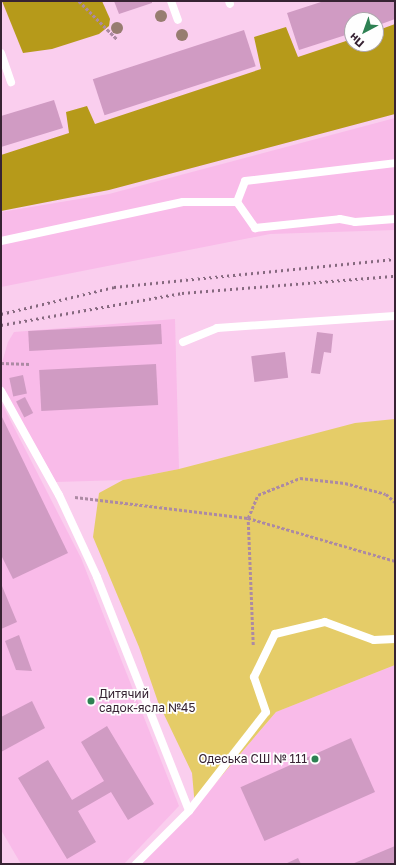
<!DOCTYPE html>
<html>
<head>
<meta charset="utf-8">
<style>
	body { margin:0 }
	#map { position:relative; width:396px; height:865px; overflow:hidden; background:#faceee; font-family:"Golos Text",sans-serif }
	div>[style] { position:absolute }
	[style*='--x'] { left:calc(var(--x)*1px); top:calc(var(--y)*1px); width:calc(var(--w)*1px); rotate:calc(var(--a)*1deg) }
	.built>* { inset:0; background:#f9bbe9 }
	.green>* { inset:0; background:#e5cc68 }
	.forest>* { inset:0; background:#b69a1a }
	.building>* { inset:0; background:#d09bc3; transform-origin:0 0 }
	.path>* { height:2.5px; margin-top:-1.25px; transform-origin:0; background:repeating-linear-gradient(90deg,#ac8aa3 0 3px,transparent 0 5px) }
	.service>* { height:8px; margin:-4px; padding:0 4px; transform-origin:4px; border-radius:4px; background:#fff }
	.rail>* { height:3px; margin-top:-1.5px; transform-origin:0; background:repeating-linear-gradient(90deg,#86697f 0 2px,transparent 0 6px) }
	.trees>* { width:12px; height:12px; margin:-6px; border-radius:50%; background:#977d70 }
	.dots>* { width:11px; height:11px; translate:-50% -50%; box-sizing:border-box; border:2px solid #fefefe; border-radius:50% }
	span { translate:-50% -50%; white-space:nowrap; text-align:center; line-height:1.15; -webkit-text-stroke:3.5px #fefefe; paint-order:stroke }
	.poi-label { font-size:12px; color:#372333 }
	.left { translate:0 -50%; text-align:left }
	.right { translate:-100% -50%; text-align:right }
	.frame { position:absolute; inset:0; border:2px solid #372333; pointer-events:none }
	.north { position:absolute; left:344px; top:12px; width:40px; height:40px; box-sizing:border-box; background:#fefefe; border:1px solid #aea6ad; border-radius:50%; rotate:221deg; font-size:11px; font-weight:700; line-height:16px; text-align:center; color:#372333 }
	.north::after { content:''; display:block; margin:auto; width:14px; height:18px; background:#2d8052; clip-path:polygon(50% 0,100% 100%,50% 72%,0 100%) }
</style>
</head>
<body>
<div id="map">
	<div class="built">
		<i style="clip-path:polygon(395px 118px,395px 230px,270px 234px,1px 287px,1px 212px,109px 194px)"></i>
		<i style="clip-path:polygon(175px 319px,179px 469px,123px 480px,56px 482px,1px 384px,1px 366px,8px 342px,14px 332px)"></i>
		<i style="clip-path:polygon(1px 402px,81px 558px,179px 806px,124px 864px,21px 864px,1px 830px)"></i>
		<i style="clip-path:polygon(395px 665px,395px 864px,139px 864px,191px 812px,276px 712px)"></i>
	</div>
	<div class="green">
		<i style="clip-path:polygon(395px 419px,395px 665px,276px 712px,195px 807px,192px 773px,158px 702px,139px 647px,93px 537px,99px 493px,123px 480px,179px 469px,355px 423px)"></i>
	</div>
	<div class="forest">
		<i style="clip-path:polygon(2px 1px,102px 1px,110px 19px,109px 26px,99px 34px,52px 49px,23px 53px)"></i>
		<i style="clip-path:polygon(395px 24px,395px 114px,109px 190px,1px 211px,1px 155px,69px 133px,66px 112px,87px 106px,95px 124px,261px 69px,254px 37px,286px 27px,298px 57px,352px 39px,352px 44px,376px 44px,376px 31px)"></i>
	</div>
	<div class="building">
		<i style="clip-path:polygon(114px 1px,152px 1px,152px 3px,119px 14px)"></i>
		<i style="clip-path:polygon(324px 1px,395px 1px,395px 19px,376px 26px,376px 20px,352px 20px,352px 33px,299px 50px,287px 13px)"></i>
		<i style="left:244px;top:30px;width:38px;height:159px;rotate:72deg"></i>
		<i style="clip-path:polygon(54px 100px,63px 128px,1px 147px,1px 116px)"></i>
		<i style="left:161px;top:324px;width:20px;height:133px;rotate:87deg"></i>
		<i style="clip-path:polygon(317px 332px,333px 334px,331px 353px,324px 352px,320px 374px,311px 373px)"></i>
		<i style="left:285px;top:352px;width:26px;height:34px;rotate:83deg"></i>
		<i style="left:156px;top:364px;width:41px;height:117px;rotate:87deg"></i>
		<i style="left:23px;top:375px;width:19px;height:14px;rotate:78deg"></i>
		<i style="left:25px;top:397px;width:18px;height:10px;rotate:63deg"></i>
		<i style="clip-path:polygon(1px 415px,68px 553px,13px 579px,1px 555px)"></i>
		<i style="clip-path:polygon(1px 586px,2px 586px,17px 622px,1px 629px)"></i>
		<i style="clip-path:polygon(19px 635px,32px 671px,16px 670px,5px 641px)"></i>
		<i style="clip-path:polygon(32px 701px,45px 728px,1px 752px,1px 717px)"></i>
		<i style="clip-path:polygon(107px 726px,154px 804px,128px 820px,111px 792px,78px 811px,96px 842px,67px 859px,18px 778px,48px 760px,72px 800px,104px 781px,81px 742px)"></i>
		<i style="left:351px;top:738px;width:59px;height:121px;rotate:66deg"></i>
		<i style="clip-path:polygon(395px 846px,395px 864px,352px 864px)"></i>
		<i style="clip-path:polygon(298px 858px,301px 864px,285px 864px)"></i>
	</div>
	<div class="path">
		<i style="--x:79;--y:1;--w:55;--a:45"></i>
		<i style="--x:1;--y:363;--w:29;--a:2"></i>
		<i style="--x:75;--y:497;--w:174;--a:6.9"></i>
		<i style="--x:248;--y:518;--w:153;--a:16.3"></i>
		<i style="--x:253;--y:645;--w:127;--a:-92.3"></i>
		<i style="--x:248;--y:518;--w:25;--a:-67"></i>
		<i style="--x:258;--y:495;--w:45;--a:-22"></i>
		<i style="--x:300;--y:478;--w:45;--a:6.3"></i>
		<i style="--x:345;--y:483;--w:42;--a:15"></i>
		<i style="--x:386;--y:494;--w:12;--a:42"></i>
	</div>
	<div class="service">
		<i style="--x:171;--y:1;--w:20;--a:70"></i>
		<i style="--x:229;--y:1;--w:3;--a:72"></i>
		<i style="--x:1;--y:53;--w:31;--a:71"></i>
		<i style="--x:237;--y:202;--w:32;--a:55"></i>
		<i style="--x:255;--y:228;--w:85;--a:-6"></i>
		<i style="--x:340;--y:219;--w:15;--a:11"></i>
		<i style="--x:355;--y:222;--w:40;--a:-4.3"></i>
		<i style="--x:1;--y:241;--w:186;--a:-12.1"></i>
		<i style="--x:183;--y:202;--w:54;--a:0"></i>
		<i style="--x:237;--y:202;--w:22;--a:-69"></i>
		<i style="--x:245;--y:181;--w:151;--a:-6.8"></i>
		<i style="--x:183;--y:342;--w:37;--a:-22"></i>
		<i style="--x:217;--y:328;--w:178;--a:-3.9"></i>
		<i style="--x:1;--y:391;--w:119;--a:60.9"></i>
		<i style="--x:59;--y:495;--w:90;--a:65.1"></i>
		<i style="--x:97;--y:577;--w:251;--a:68.5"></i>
		<i style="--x:136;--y:864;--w:75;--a:-45"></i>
		<i style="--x:189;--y:811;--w:125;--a:-52.1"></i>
		<i style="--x:266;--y:712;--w:37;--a:-109"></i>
		<i style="--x:254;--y:677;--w:48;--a:-64"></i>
		<i style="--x:275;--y:634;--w:51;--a:-13.5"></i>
		<i style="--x:325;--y:622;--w:52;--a:20.2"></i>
		<i style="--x:374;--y:640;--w:21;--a:-3"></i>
	</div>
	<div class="rail">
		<i style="--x:1;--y:314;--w:116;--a:-13.4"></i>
		<i style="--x:114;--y:287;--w:282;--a:-5.7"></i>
		<i style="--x:1;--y:325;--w:184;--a:-10"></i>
		<i style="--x:182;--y:293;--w:214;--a:-4.6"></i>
	</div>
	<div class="trees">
		<i style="left:161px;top:16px"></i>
		<i style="left:117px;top:28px"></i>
		<i style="left:182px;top:35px"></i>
	</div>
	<div class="dots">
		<i style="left:91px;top:701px;background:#2d8052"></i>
		<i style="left:315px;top:759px;background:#2d8052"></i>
	</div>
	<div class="poi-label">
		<span class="left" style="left:99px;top:701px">Дитячий<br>садок-ясла №45</span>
		<span class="right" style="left:307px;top:759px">Одеська СШ № 111</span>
	</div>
	<div class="frame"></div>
	<div class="north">Пн</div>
</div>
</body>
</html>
